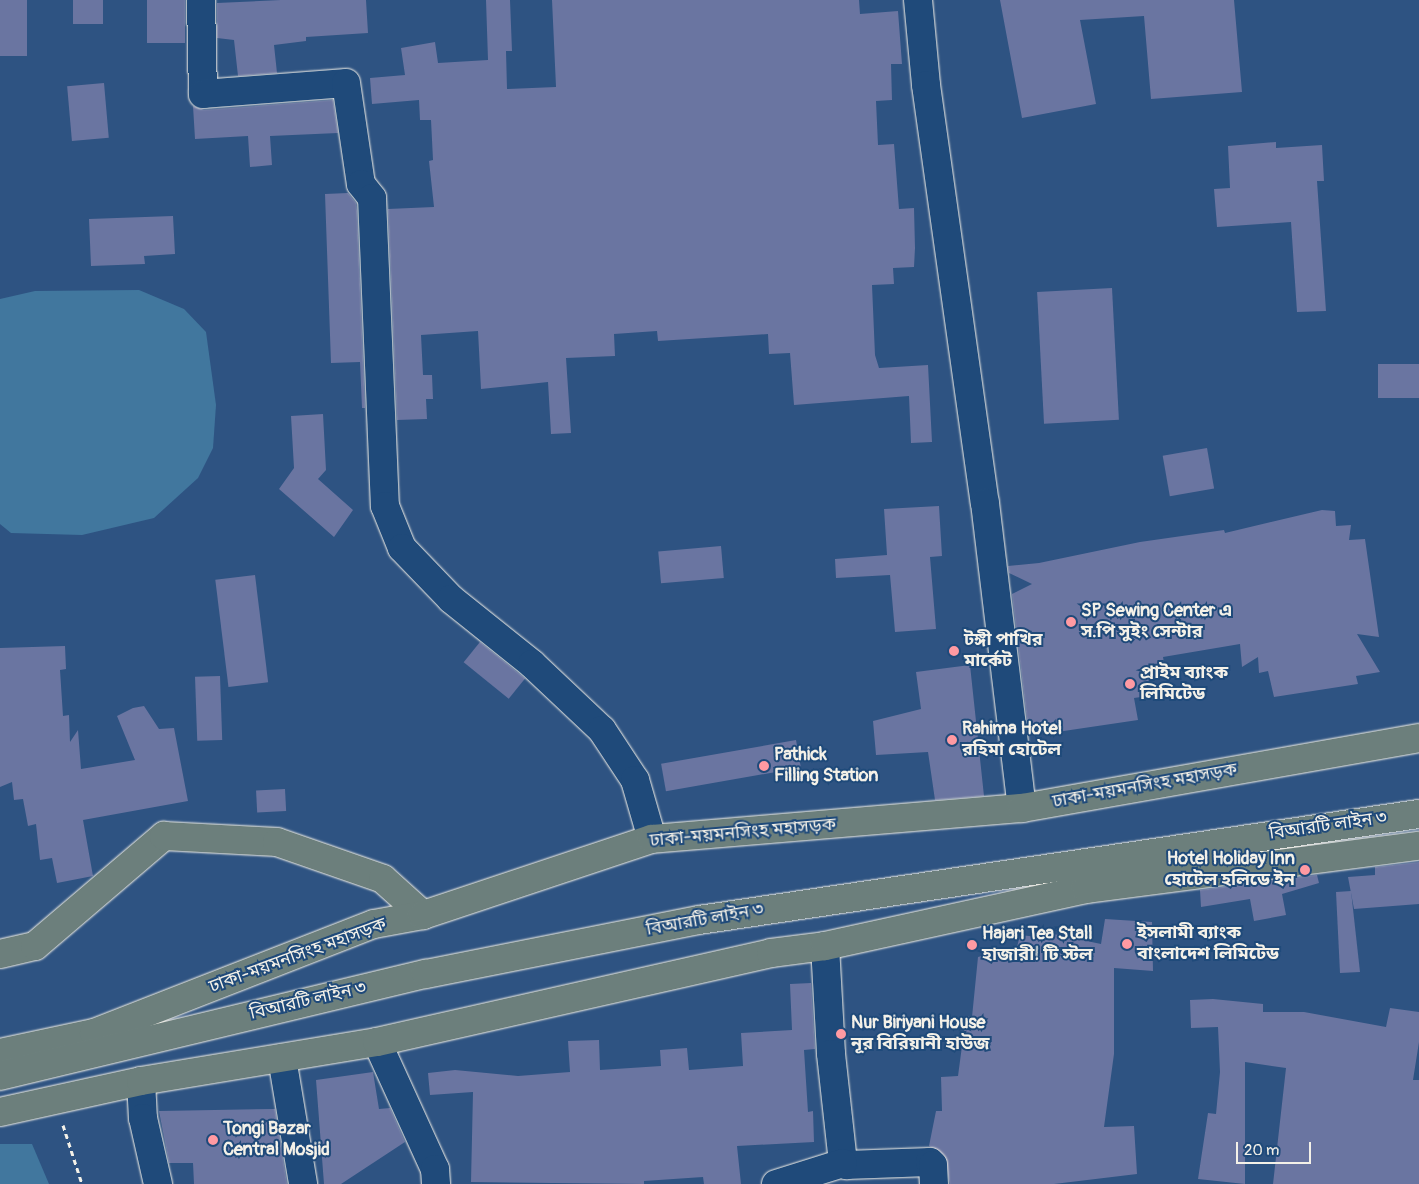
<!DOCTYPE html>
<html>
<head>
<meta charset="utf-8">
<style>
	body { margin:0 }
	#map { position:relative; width:1419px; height:1184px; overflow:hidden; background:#2e5382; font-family:Pangolin,"Noto Sans Bengali",sans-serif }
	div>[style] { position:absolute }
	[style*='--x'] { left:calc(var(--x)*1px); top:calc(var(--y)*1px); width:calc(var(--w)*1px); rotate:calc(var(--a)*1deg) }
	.water>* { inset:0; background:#41779e }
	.building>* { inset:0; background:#6a75a1; transform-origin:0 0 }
	.path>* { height:3px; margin-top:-1.5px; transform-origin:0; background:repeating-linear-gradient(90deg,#f4f1e8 0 5px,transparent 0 9px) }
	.roads { filter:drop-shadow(0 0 1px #f4f1e8) drop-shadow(0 0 1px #f4f1e8) }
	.minor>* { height:28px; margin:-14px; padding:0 14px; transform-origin:14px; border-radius:14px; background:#1f4a7a }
	.trunk>* { height:28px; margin:-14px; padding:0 14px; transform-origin:14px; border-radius:14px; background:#6c7f7c }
	.motorway>* { height:28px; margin:-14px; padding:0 14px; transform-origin:14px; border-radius:14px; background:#6c7f7c }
	.dots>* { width:14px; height:14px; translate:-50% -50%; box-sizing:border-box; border:2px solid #1f4a7a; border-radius:50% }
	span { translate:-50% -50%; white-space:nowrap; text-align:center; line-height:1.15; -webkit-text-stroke:4px #1f4a7a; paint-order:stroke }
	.poi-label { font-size:18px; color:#f4f1e8; font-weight:700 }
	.left { translate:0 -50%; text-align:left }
	.right { translate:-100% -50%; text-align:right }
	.street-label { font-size:18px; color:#f4f1e8 }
	.scale { position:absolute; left:1236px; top:1142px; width:75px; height:22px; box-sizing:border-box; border:2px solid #f4f1e8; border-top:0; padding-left:6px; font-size:15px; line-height:18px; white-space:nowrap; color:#f4f1e8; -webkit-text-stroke:4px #1f4a7a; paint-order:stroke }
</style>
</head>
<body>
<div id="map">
	<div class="water">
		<i style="clip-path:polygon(139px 290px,184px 309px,206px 332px,216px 405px,213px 448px,198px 478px,154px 518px,82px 535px,11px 533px,0 524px,0 299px,35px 291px)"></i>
		<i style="clip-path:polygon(0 1144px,32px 1144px,49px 1184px,0 1184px)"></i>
	</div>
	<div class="building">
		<i style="left:0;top:0;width:27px;height:56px"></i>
		<i style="left:73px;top:0;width:30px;height:24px"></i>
		<i style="left:147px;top:0;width:38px;height:43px"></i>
		<i style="clip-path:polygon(281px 0,366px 0,368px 33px,306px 37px,306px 41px,274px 45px,277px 73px,238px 76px,234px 40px,217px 38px,217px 3px)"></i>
		<i style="clip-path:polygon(486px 0,510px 0,512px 51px,506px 51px,507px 89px,556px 87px,552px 0,859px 0,860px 14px,898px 11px,902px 64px,891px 64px,892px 100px,876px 101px,878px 145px,894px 144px,899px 209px,914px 208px,915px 248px,914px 267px,893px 268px,894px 284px,872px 285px,875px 355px,879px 368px,928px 365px,932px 442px,911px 443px,909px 396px,794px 405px,790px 353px,769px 354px,768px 334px,658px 341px,657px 331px,614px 334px,615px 356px,566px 358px,571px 433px,551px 434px,548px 382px,481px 389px,478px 331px,421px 335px,423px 375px,432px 375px,433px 399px,426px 399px,427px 419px,397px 420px,388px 209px,434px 207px,429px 161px,433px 160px,431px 120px,420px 120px,419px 100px,372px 104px,370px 78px,405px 75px,401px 48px,435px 42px,438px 63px,488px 60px)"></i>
		<i style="clip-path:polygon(1000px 0,1234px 0,1242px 92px,1151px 99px,1144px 16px,1080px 20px,1096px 104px,1022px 118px)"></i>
		<i style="left:104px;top:83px;width:55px;height:37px;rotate:85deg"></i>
		<i style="clip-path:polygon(333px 100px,338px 133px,270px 136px,272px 165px,250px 167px,248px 136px,195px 139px,193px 106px,204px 110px)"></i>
		<i style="clip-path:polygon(1276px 142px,1276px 148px,1322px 145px,1324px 181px,1317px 181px,1326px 311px,1297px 312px,1291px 222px,1217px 227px,1214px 189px,1230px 188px,1228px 146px)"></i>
		<i style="clip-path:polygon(348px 193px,356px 203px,357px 211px,365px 408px,362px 408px,360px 362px,331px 363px,325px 194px)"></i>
		<i style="clip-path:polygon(173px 216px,175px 254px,144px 256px,145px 264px,91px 266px,89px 219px)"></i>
		<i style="left:1112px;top:288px;width:132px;height:75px;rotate:87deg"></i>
		<i style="left:1419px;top:364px;width:34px;height:41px;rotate:90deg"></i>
		<i style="clip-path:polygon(323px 414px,326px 470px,318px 479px,353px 510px,334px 537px,279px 489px,294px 468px,291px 416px)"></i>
		<i style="left:1207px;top:448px;width:41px;height:45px;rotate:80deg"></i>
		<i style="clip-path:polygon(939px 506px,942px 556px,930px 557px,936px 629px,895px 632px,890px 575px,836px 578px,835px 559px,887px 555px,884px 509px)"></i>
		<i style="clip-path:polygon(1322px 510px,1335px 511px,1336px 526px,1351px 525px,1349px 540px,1365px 539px,1379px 637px,1357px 634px,1380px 672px,1356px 676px,1358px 684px,1274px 697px,1268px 671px,1259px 673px,1258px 657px,1242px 667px,1240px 644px,1163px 657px,1166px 674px,1149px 675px,1148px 696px,1134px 698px,1138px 720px,1057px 732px,1048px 724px,1039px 729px,1028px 728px,1012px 594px,1032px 584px,1009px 573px,1008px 566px,1039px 563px,1140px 542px,1224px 530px,1225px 533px)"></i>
		<i style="left:721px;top:546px;width:32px;height:63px;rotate:85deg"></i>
		<i style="left:255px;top:575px;width:108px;height:40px;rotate:83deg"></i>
		<i style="left:480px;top:642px;width:58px;height:26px;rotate:39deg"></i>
		<i style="clip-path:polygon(65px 646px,66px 669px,60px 670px,63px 716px,69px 715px,70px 742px,78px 730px,81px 769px,135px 760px,117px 716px,133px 708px,144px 706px,159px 729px,174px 728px,188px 801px,83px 820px,93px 876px,57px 883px,52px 858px,40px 860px,36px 824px,28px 826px,23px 799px,14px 800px,12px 782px,0 787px,0 648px)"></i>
		<i style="clip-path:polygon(970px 665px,984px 796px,935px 800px,928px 752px,876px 755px,873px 721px,921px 709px,916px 672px)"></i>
		<i style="left:220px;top:676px;width:64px;height:25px;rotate:88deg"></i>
		<i style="left:796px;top:740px;width:28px;height:137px;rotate:80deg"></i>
		<i style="left:285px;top:789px;width:22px;height:29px;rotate:87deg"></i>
		<i style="clip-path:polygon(1419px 862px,1419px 904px,1354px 909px,1348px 877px,1375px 875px,1375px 867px)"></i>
		<i style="clip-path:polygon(1317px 875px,1319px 883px,1282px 894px,1286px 915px,1254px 921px,1250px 899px,1201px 907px,1200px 890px)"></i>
		<i style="clip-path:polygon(1351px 891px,1360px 972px,1340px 973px,1336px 892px)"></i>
		<i style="clip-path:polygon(1105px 919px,1152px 922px,1153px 971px,1114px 968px,1114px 1054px,1104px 1127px,1134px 1126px,1137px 1174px,1054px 1184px,950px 1184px,944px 1155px,929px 1146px,936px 1111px,942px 1111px,941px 1077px,958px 1076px,966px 1016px,972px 1017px,978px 957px,1017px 947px,1020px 935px,1047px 938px,1049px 933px,1101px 944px)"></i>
		<i style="clip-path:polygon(811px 983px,815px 1049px,804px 1050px,808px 1112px,813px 1111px,814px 1142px,737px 1146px,741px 1184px,704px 1184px,703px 1177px,644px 1181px,644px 1184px,471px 1182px,473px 1092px,430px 1095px,428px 1073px,455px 1070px,518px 1076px,570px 1072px,568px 1041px,599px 1040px,600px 1070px,661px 1066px,660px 1050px,687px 1048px,689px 1070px,743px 1066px,741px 1033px,792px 1030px,790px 984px)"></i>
		<i style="clip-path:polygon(1213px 999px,1263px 1004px,1263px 1012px,1304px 1012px,1386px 1027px,1390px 1008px,1419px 1012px,1419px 1042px,1413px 1080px,1419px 1080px,1419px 1184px,1273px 1184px,1286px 1068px,1245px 1062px,1245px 1184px,1198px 1179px,1208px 1113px,1216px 1114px,1220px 1072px,1218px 1027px,1191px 1028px,1190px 1000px)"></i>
		<i style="clip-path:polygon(373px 1072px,379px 1109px,390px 1108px,405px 1142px,341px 1184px,324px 1184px,316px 1080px)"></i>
		<i style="clip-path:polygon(275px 1109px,287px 1184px,194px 1184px,193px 1163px,169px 1163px,159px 1111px)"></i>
	</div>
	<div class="path">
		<i style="--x:63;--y:1125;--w:62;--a:72.1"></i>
	</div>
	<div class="roads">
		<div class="minor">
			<i style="--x:201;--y:0;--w:94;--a:88.8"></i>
			<i style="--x:203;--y:94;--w:143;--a:-4.4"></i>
			<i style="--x:346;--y:83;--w:102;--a:81.6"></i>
			<i style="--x:361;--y:184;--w:18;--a:52"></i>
			<i style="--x:372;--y:198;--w:308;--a:87.6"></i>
			<i style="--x:385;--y:506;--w:45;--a:68"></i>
			<i style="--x:402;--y:548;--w:71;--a:46.1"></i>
			<i style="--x:451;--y:599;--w:104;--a:38.7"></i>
			<i style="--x:532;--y:664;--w:96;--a:43.3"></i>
			<i style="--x:602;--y:730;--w:60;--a:56.6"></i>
			<i style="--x:635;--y:780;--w:61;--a:73.9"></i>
			<i style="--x:918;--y:0;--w:85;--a:84.6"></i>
			<i style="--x:926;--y:85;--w:422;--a:82"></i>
			<i style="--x:985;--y:503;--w:307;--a:83.1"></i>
			<i style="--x:825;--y:946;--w:108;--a:86.8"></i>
			<i style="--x:831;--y:1054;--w:110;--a:83.7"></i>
			<i style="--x:843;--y:1163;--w:4;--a:34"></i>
			<i style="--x:846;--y:1165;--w:84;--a:-2"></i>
			<i style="--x:930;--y:1162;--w:4;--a:45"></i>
			<i style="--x:933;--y:1165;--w:19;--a:87"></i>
			<i style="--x:377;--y:1042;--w:140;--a:65.5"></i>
			<i style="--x:435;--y:1169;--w:15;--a:86"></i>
			<i style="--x:282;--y:1058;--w:128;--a:80.5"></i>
			<i style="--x:141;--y:1081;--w:37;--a:87"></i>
			<i style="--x:143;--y:1118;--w:68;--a:77.2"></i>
			<i style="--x:776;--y:1184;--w:70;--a:-17.4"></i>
		</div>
		<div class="trunk">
			<i style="--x:0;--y:954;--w:36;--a:-13"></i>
			<i style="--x:35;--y:946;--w:170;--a:-40.5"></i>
			<i style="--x:164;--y:836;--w:113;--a:3"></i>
			<i style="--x:277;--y:842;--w:112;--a:19.2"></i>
			<i style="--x:383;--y:879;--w:54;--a:42"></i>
			<i style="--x:0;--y:1053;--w:96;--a:-12"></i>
			<i style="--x:94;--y:1033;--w:300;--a:-21.3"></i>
			<i style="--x:374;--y:924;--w:50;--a:-10.4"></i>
			<i style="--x:423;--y:915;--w:241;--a:-18.4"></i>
			<i style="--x:652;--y:839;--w:371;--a:-4.8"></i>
			<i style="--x:1022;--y:808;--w:403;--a:-10"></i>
			<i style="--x:0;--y:1112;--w:144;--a:-12.4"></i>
			<i style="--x:141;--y:1081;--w:239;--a:-9.4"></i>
			<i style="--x:377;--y:1042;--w:404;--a:-12.7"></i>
			<i style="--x:771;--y:953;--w:54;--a:-7.4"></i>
			<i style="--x:825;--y:946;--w:267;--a:-12.3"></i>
			<i style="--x:1086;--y:889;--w:336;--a:-7.4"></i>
		</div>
		<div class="motorway">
			<i style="--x:0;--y:1076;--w:438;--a:-13.5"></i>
			<i style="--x:426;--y:974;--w:278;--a:-11.2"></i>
			<i style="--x:699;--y:920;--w:728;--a:-8.38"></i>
		</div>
	</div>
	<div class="dots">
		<i style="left:1071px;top:622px;background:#ff9aa2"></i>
		<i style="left:954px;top:651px;background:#ff9aa2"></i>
		<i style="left:1130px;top:684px;background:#ff9aa2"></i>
		<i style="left:952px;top:740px;background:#ff9aa2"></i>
		<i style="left:764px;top:766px;background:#ff9aa2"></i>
		<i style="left:1305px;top:870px;background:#ff9aa2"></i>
		<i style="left:1127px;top:944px;background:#ff9aa2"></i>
		<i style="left:972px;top:945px;background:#ff9aa2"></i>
		<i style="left:841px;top:1034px;background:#ff9aa2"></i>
		<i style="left:213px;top:1140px;background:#ff9aa2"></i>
	</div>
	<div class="poi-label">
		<span class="left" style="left:1081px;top:622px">SP Sewing Center এ<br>স.পি সুইং সেন্টার</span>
		<span class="left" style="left:964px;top:651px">টঙ্গী পাখির<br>মার্কেট</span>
		<span class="left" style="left:1140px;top:684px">প্রাইম ব্যাংক<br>লিমিটেড</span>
		<span class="left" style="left:962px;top:740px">Rahima Hotel<br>রহিমা হোটেল</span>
		<span class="left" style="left:774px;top:766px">Pathick<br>Filling Station</span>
		<span class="right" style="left:1295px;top:870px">Hotel Holiday Inn<br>হোটেল হলিডে ইন</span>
		<span class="left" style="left:1137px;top:944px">ইসলামী ব্যাংক<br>বাংলাদেশ লিমিটেড</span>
		<span class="left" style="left:982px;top:945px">Hajari Tea Stall<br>হাজারী! টি স্টল</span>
		<span class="left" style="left:851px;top:1034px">Nur Biriyani House<br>নূর বিরিয়ানী হাউজ</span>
		<span class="left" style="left:223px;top:1140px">Tongi Bazar<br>Central Mosjid</span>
	</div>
	<div class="street-label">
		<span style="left:1145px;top:786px;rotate:-10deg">ঢাকা-ময়মনসিংহ মহাসড়ক</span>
		<span style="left:1328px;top:826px;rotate:-8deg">বিআরটি লাইন ৩</span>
		<span style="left:743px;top:833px;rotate:-5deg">ঢাকা-ময়মনসিংহ মহাসড়ক</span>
		<span style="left:705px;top:920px;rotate:-10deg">বিআরটি লাইন ৩</span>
		<span style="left:298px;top:956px;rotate:-20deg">ঢাকা-ময়মনসিংহ মহাসড়ক</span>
		<span style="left:308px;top:1001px;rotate:-13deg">বিআরটি লাইন ৩</span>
	</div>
	<div class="scale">20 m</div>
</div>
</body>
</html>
